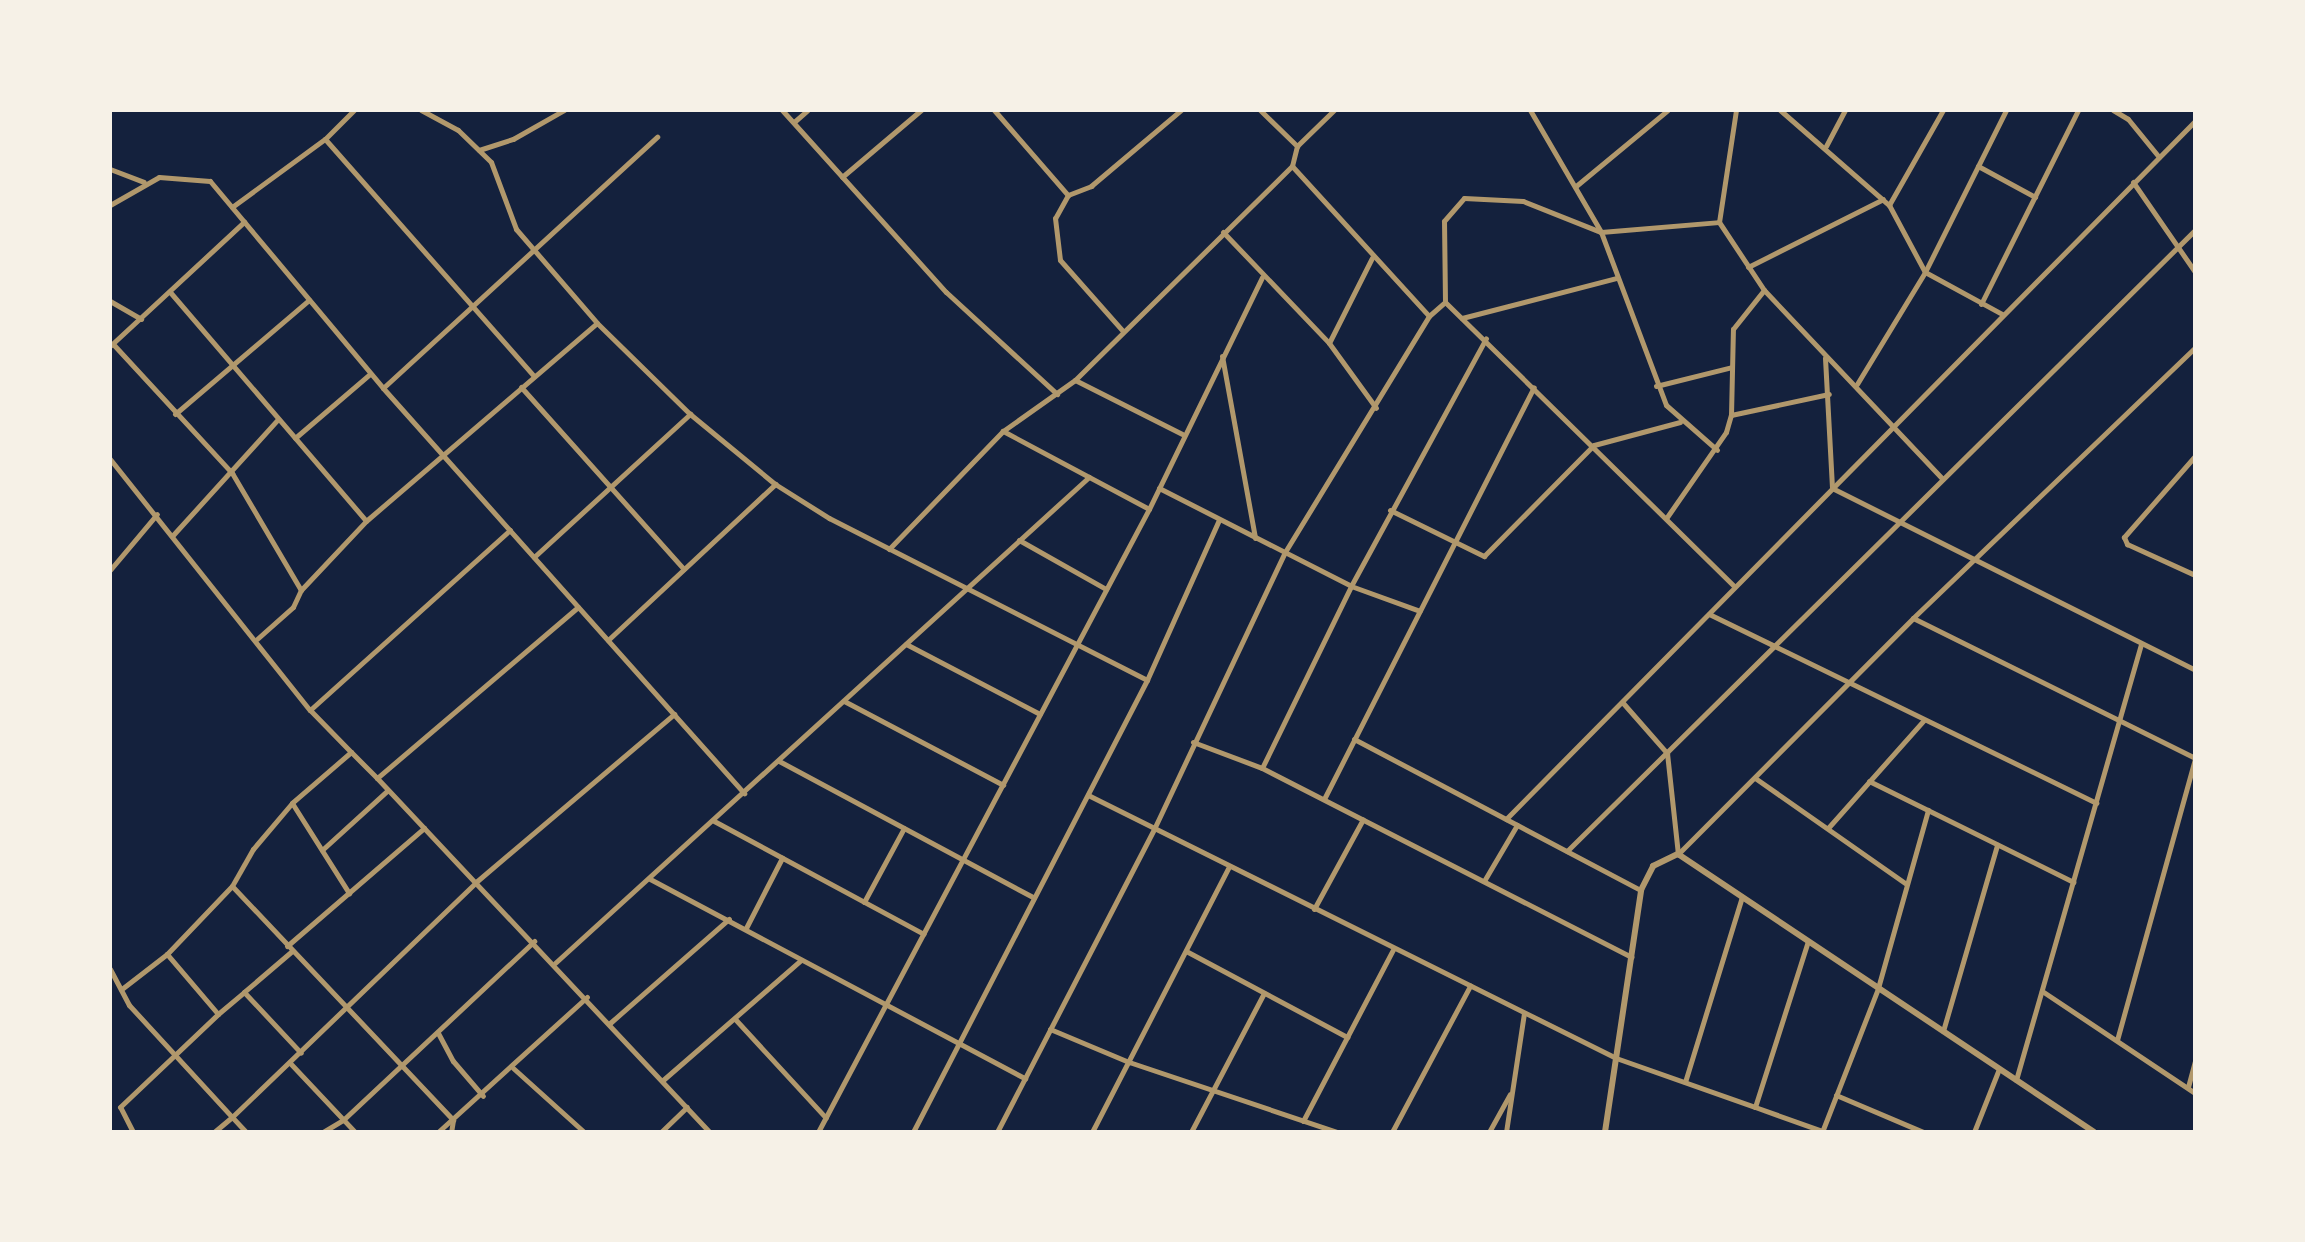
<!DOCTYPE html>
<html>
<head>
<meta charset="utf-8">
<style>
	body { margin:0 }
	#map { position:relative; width:2305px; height:1242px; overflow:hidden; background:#14213d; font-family:"Asap Condensed",sans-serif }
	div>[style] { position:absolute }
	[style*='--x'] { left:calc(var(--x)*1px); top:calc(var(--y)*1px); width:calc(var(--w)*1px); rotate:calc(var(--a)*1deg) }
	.minor>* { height:5px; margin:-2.5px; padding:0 2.5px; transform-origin:2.5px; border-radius:2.5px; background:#b1986c }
	.tertiary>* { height:6px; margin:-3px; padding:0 3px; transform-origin:3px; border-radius:3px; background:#b1986c }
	span { translate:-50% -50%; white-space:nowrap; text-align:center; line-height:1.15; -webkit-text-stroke:6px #f6f1e7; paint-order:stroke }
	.frame { position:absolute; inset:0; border:112px solid #f6f1e7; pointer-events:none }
</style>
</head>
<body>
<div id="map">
	<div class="minor">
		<i style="--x:421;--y:110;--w:42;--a:28.4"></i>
		<i style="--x:458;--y:130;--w:46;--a:44.1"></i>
		<i style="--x:491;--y:162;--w:72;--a:69.5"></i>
		<i style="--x:516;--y:229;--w:124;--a:49.2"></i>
		<i style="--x:597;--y:323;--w:130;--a:44.4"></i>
		<i style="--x:690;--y:414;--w:110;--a:39.5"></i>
		<i style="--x:775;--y:484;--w:64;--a:32.2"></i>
		<i style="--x:829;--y:518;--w:357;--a:27"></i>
		<i style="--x:782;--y:110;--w:245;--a:48"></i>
		<i style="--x:946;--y:292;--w:151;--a:42.6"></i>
		<i style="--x:994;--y:110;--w:113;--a:49"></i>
		<i style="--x:1068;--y:195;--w:25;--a:-21"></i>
		<i style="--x:1091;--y:186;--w:118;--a:-40.2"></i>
		<i style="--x:1260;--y:110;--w:52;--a:44.2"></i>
		<i style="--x:1530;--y:110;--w:141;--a:59.8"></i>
		<i style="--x:1601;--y:232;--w:185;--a:69.4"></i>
		<i style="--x:1666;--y:405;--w:68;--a:41.4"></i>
		<i style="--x:1736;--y:110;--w:113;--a:98.6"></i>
		<i style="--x:1719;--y:222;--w:82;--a:56.5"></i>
		<i style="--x:1764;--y:290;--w:260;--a:46.6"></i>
		<i style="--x:1780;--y:110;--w:145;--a:41.1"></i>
		<i style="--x:1889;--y:205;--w:76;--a:61.8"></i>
		<i style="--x:1925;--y:272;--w:88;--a:28.6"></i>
		<i style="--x:2113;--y:110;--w:17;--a:31"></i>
		<i style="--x:2128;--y:119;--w:49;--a:50.8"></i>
		<i style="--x:794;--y:122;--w:18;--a:-41"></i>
		<i style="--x:325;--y:139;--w:316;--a:48.6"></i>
		<i style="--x:1826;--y:146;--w:41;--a:-62.2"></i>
		<i style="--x:479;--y:150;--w:36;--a:-18"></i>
		<i style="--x:513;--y:139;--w:59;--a:-29.6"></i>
		<i style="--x:1292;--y:166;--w:203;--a:47.6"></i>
		<i style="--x:1978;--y:166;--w:65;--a:28.5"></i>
		<i style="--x:110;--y:169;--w:36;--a:21"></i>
		<i style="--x:842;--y:177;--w:104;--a:-40.3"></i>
		<i style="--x:2133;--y:182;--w:109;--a:55.4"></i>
		<i style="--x:1576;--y:186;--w:119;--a:-39.6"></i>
		<i style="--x:1068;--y:195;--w:26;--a:119"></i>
		<i style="--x:1055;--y:218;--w:42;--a:83.2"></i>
		<i style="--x:1060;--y:260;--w:94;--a:48.5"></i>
		<i style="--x:110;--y:205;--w:56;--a:-29.7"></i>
		<i style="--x:159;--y:177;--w:51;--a:4.5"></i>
		<i style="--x:210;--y:181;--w:270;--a:50.1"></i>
		<i style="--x:383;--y:388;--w:543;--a:48.29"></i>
		<i style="--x:1889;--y:205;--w:109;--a:-60.4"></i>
		<i style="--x:232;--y:207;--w:115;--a:-36.2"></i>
		<i style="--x:325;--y:139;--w:41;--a:-45"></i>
		<i style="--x:1223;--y:232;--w:153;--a:46.3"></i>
		<i style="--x:1329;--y:343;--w:80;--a:54.1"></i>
		<i style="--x:1748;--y:267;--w:151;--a:-26.7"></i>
		<i style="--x:170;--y:292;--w:301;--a:49.4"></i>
		<i style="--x:110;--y:301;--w:36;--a:30"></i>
		<i style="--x:1445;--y:302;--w:81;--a:-90.7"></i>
		<i style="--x:1444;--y:221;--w:30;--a:-49"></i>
		<i style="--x:1464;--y:198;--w:59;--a:2.9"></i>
		<i style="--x:1523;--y:201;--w:84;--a:21.7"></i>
		<i style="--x:1601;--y:232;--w:118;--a:-4.8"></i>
		<i style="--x:1981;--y:304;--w:217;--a:-63.4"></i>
		<i style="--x:1462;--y:318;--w:160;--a:-14.5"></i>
		<i style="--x:1329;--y:343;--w:95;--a:-63.2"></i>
		<i style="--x:113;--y:344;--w:176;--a:47.3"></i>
		<i style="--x:232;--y:473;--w:136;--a:59.5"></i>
		<i style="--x:110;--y:346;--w:183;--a:-42.8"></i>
		<i style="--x:1222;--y:356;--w:185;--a:79.7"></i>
		<i style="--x:1825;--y:358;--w:129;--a:86.9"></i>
		<i style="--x:1075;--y:380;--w:120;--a:26.8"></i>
		<i style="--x:1857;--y:384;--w:131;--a:-58.7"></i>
		<i style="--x:1925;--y:272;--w:181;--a:-63.4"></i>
		<i style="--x:1656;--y:386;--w:78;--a:-14"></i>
		<i style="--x:521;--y:387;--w:244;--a:48.2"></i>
		<i style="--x:383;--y:388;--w:372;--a:-42.5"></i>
		<i style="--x:175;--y:414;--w:176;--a:-40.4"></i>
		<i style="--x:1731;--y:415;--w:100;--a:-12.1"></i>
		<i style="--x:295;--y:438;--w:99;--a:-40.5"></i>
		<i style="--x:2195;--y:456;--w:108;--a:131.2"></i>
		<i style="--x:2124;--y:537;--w:8;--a:67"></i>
		<i style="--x:2127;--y:544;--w:75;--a:24.5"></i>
		<i style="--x:110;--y:459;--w:321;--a:51.5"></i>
		<i style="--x:310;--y:710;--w:59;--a:45.7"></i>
		<i style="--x:1159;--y:488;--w:216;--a:27"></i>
		<i style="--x:1351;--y:586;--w:73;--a:19.9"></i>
		<i style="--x:1832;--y:488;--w:406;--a:26.6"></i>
		<i style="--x:1149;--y:509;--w:166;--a:-151.9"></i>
		<i style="--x:1003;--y:431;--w:88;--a:-35.3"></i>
		<i style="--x:1075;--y:380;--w:305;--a:-44.6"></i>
		<i style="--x:1292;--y:166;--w:21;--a:-76"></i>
		<i style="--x:1297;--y:146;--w:52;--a:-44.2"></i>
		<i style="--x:1390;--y:510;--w:105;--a:26.1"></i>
		<i style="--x:1484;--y:556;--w:156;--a:-45.3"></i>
		<i style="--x:1594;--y:445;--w:89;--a:-15"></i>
		<i style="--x:1667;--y:517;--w:103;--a:-55.2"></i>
		<i style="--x:1726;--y:432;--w:18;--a:-74"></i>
		<i style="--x:1731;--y:415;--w:86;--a:-88.7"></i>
		<i style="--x:1733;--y:329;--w:50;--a:-51.5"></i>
		<i style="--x:173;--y:535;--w:156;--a:-47.8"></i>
		<i style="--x:1019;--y:540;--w:100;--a:29.4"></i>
		<i style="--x:889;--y:549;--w:164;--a:-46"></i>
		<i style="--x:534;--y:557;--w:212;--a:-42.5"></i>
		<i style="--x:110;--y:570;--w:73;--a:-50"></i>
		<i style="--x:578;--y:607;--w:264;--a:139.6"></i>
		<i style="--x:377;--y:778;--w:485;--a:46.8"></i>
		<i style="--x:1709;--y:614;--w:431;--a:26"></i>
		<i style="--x:1913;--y:618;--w:315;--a:26.4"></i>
		<i style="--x:257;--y:639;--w:48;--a:-41.6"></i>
		<i style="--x:293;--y:607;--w:19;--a:-65"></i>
		<i style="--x:301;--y:590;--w:95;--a:-46.7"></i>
		<i style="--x:366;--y:521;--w:304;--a:-40.6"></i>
		<i style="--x:608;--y:640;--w:229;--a:-43"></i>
		<i style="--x:906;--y:644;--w:151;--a:27.6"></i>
		<i style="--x:844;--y:701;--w:180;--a:27.8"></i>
		<i style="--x:1623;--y:703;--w:67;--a:48.7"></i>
		<i style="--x:1667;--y:753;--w:102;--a:83.8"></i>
		<i style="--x:310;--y:710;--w:269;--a:-42"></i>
		<i style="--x:1354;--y:739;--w:324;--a:27.8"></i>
		<i style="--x:1193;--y:742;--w:74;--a:20.6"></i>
		<i style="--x:1262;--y:768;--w:415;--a:27.1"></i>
		<i style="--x:779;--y:761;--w:289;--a:28.2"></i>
		<i style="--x:1262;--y:768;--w:203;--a:-63.9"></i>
		<i style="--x:1351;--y:586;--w:282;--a:-61.4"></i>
		<i style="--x:377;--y:778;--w:37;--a:-135"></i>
		<i style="--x:351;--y:752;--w:78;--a:139.2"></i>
		<i style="--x:292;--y:803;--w:60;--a:130.3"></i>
		<i style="--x:253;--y:849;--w:43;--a:119.6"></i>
		<i style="--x:232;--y:886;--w:322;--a:46.6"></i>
		<i style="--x:453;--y:1120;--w:12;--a:99"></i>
		<i style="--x:1755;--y:778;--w:183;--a:35"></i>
		<i style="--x:1869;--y:781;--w:228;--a:26.3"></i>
		<i style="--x:1088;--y:795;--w:590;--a:26.48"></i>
		<i style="--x:1616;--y:1058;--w:147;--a:19.4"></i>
		<i style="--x:1755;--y:1107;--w:174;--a:-72.3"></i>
		<i style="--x:1324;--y:799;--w:462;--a:-63"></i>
		<i style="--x:292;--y:803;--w:107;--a:57.7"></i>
		<i style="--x:1506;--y:819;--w:981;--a:-45.37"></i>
		<i style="--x:714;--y:821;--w:238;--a:28.3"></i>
		<i style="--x:1828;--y:828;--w:144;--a:-48.4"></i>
		<i style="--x:322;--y:850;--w:89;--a:-42.3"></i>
		<i style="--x:1567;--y:851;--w:883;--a:-44.68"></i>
		<i style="--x:1678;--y:854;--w:333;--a:-45.1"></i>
		<i style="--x:1913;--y:618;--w:390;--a:-43.8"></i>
		<i style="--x:650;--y:879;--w:425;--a:28"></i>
		<i style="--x:1484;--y:881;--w:65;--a:-59.5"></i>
		<i style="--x:864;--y:902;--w:84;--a:-61.6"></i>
		<i style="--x:1314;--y:909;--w:102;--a:-61.4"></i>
		<i style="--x:746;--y:928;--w:79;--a:-62.8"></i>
		<i style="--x:287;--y:946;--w:181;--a:-40.7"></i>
		<i style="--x:292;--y:951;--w:63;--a:139.5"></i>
		<i style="--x:244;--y:992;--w:83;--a:46.9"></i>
		<i style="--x:1186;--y:951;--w:183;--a:28.1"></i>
		<i style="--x:555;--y:963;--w:722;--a:-42.31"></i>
		<i style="--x:110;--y:969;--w:41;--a:62.2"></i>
		<i style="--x:129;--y:1005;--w:152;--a:47.4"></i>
		<i style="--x:232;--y:1117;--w:23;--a:140"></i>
		<i style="--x:123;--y:988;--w:56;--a:-37.7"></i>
		<i style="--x:167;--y:954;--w:94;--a:-46.3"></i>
		<i style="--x:2042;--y:991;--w:184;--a:33.7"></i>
		<i style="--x:218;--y:1014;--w:34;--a:-40"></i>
		<i style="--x:735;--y:1019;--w:134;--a:47.4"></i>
		<i style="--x:610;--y:1023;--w:158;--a:-41.2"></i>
		<i style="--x:1050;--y:1029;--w:86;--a:22.7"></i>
		<i style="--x:1129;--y:1062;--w:219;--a:18.6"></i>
		<i style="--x:1943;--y:1031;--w:194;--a:-73.8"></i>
		<i style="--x:438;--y:1033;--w:32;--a:62"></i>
		<i style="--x:453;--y:1061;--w:46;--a:49.4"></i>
		<i style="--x:2117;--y:1040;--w:293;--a:-74.5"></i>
		<i style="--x:290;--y:1063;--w:95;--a:46.7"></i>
		<i style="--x:513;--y:1068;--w:96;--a:42"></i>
		<i style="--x:663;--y:1080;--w:183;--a:-41"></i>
		<i style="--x:2016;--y:1080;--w:454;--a:-74"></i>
		<i style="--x:1685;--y:1082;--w:194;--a:-72.9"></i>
		<i style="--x:2188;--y:1087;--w:27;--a:-75"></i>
		<i style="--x:1836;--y:1095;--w:95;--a:23"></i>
		<i style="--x:1755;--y:1107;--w:71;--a:19.7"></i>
		<i style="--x:1303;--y:1121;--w:195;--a:-62.3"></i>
		<i style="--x:133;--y:1132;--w:28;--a:-117"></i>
		<i style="--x:120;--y:1107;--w:135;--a:-43.5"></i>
		<i style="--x:218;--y:1014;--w:79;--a:-130.4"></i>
		<i style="--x:246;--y:1132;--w:21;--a:-133"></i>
		<i style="--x:232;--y:1117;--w:339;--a:-43.9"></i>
		<i style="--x:476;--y:882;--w:260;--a:-40.3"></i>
		<i style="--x:323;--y:1132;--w:23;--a:-31"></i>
		<i style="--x:343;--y:1120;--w:262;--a:-43.1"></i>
		<i style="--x:438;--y:1132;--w:201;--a:-42.2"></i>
		<i style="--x:661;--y:1132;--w:36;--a:-44"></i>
		<i style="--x:818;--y:1132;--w:705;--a:-62.02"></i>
		<i style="--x:1149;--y:509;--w:258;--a:-64"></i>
		<i style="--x:913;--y:1132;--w:509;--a:-62.63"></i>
		<i style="--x:1147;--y:680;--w:175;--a:-65.8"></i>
		<i style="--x:997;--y:1132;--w:341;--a:-62.6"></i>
		<i style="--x:1154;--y:829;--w:306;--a:-64.7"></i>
		<i style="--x:1285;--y:552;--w:276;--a:-58.6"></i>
		<i style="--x:1429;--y:316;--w:21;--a:-41"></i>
		<i style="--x:1445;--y:302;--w:404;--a:44.5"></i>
		<i style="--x:1092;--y:1132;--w:298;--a:-62.7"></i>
		<i style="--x:1191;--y:1132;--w:157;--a:-62.3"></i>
		<i style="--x:1392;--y:1132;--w:166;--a:-61.9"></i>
		<i style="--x:1489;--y:1132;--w:43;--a:-61.1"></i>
		<i style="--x:1506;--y:1132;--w:120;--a:-81.4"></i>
		<i style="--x:1822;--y:1132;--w:155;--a:-68.7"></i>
		<i style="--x:1878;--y:988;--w:185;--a:-74.3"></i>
		<i style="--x:1974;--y:1132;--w:68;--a:-68.4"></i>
	</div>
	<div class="tertiary">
		<i style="--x:1605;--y:1132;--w:245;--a:-81.5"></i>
		<i style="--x:1641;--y:890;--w:27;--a:-63"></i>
		<i style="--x:1653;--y:866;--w:28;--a:-26"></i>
		<i style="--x:1678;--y:854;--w:500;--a:33.75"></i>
	</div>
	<div class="frame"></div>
</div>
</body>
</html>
